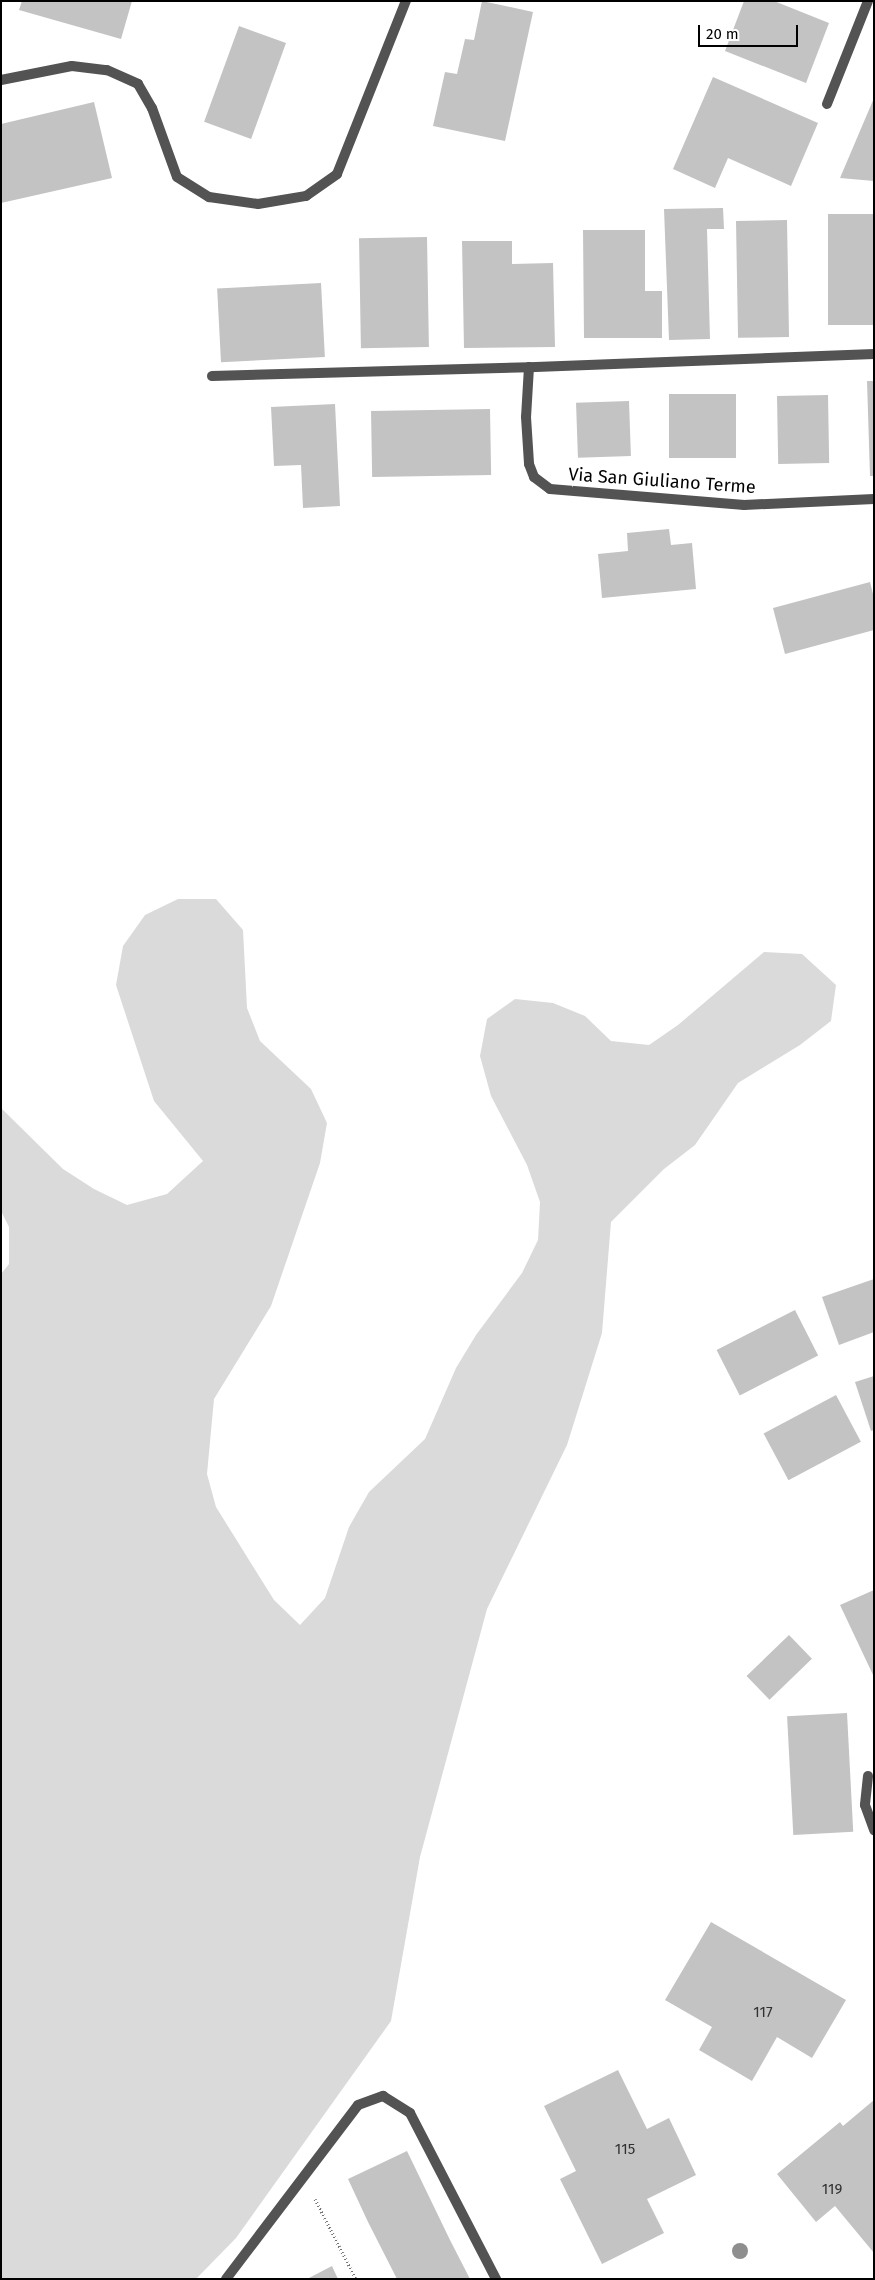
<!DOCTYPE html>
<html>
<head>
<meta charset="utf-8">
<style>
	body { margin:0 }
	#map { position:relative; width:875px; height:2280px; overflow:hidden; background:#fff; font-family:"Fira Sans",sans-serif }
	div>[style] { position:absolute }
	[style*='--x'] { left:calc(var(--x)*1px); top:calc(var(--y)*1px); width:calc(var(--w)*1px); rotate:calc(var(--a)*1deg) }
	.green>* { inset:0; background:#dadada }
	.building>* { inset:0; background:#c3c3c3; transform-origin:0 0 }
	.path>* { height:3px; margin-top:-1.5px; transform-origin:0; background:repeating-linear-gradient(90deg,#757575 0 1px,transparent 0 3.5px) }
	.service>* { height:10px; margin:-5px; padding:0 5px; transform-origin:5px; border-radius:5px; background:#535353 }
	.minor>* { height:10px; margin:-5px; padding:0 5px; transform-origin:5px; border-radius:5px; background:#535353 }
	.trees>* { width:16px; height:16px; margin:-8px; border-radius:50%; background:#8e8e8e }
	span { translate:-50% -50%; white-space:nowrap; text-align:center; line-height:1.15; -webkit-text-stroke:5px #fff; paint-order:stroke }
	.number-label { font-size:15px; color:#313131 }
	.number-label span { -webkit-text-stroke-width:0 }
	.street-label { font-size:18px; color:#000 }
	.frame { position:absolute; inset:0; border:2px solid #000; pointer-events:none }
	.scale { position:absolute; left:698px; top:25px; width:100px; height:22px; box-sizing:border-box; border:2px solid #000; border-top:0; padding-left:6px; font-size:15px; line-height:18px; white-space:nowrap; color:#000; -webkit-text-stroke:4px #fff; paint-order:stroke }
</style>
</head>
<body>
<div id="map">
	<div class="green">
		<i style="clip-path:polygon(178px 899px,216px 899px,243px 930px,247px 1008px,260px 1041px,311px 1089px,327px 1123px,320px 1163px,271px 1306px,214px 1399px,207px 1474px,216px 1507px,274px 1600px,300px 1625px,325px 1598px,349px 1527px,369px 1492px,425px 1439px,456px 1368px,476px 1335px,522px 1273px,538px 1240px,540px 1202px,527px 1165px,491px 1096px,480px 1056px,487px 1019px,515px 999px,553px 1003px,585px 1016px,611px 1041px,649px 1045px,678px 1025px,764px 952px,802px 954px,836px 985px,831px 1021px,800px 1045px,738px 1083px,695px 1145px,664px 1169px,611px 1222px,602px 1333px,567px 1445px,487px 1609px,420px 1857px,391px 2021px,236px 2238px,196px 2279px,1px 2279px,1px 1274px,9px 1264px,9px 1227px,1px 1211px,1px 1108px,63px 1169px,94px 1189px,127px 1205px,167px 1194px,203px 1161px,154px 1101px,116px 985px,123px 946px,145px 915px)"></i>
	</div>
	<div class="building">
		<i style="clip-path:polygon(22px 1px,132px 1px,121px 39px,19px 10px)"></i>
		<i style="clip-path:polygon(482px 1px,533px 12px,505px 141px,433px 126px,445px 72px,457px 74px,465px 39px,474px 40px)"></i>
		<i style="clip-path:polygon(744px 1px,774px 1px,829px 23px,806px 83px,725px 51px)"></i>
		<i style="left:239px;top:26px;width:50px;height:102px;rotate:20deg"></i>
		<i style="clip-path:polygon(713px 77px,818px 123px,791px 186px,728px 158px,715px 188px,673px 169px)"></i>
		<i style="clip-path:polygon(874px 98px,874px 181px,840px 178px)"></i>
		<i style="clip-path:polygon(94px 102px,112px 178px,1px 203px,1px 124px)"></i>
		<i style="clip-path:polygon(723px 208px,724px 229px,707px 229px,710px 339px,669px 340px,664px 209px)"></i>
		<i style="left:874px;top:214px;width:111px;height:46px;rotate:90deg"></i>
		<i style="left:787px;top:220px;width:117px;height:51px;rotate:89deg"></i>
		<i style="clip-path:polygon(583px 230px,645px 230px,645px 291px,662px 291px,662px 338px,584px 338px)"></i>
		<i style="left:427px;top:237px;width:110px;height:68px;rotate:89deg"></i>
		<i style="clip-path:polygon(462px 241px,512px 241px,512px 264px,553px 263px,555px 347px,464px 348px)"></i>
		<i style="left:321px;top:283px;width:74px;height:104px;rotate:87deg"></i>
		<i style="clip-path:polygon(867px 381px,874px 381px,874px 476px,870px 476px)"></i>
		<i style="left:669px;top:394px;width:67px;height:64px"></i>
		<i style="left:828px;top:395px;width:68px;height:51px;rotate:89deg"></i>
		<i style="left:629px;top:401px;width:55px;height:53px;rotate:88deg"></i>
		<i style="clip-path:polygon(335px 404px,340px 506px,303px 508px,301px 465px,274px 466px,271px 407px)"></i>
		<i style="left:490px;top:409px;width:66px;height:119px;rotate:89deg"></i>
		<i style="clip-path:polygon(669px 529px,671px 545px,692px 543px,696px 589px,602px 598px,598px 554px,628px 551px,627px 533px)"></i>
		<i style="clip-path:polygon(870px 582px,874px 598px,874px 630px,785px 654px,773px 608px)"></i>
		<i style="clip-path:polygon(874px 1279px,874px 1332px,839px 1345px,822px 1297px)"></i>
		<i style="left:795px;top:1310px;width:51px;height:88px;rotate:63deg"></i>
		<i style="clip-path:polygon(874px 1376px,874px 1430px,871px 1431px,855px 1382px)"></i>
		<i style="left:836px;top:1395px;width:53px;height:82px;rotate:62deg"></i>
		<i style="clip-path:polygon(874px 1590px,874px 1677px,840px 1605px)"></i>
		<i style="left:789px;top:1635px;width:33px;height:59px;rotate:46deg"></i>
		<i style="left:847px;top:1713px;width:119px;height:60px;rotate:87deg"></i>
		<i style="clip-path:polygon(711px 1922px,846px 2000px,812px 2058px,777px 2037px,752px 2081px,699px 2050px,712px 2027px,665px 2000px)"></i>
		<i style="clip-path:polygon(618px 2070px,647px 2129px,669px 2118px,696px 2175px,647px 2199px,664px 2233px,602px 2264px,560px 2179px,576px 2171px,544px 2106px)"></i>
		<i style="clip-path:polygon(874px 2100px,874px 2253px,835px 2206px,816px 2222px,777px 2174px,840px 2122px,843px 2126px)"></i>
		<i style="clip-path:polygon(407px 2151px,450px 2240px,470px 2279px,397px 2279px,368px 2222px,348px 2179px)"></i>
		<i style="clip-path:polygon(332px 2266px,338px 2279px,307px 2279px)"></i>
	</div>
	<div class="path">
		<i style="--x:315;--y:2199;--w:90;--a:62.9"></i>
	</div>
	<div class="service">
		<i style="--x:868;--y:1776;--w:29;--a:96"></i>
		<i style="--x:865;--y:1805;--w:27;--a:70"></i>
		<i style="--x:226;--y:2279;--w:218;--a:-52.8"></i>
		<i style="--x:358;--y:2105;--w:27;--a:-20"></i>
		<i style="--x:383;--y:2096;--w:32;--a:32"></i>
		<i style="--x:410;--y:2113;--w:187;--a:62.6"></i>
	</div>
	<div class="minor">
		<i style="--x:1;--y:80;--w:72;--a:-11.2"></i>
		<i style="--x:72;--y:66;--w:35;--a:7"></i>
		<i style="--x:107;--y:70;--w:34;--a:24"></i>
		<i style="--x:138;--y:84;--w:28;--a:60"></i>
		<i style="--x:152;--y:108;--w:73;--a:70.1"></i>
		<i style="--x:177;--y:177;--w:38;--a:32"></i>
		<i style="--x:209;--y:197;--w:49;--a:8.1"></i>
		<i style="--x:258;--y:204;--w:49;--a:-9.5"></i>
		<i style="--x:306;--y:196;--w:38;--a:-35"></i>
		<i style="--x:337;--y:174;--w:186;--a:-68.3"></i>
		<i style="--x:827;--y:104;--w:111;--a:-68.3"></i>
		<i style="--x:874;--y:354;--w:345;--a:177.8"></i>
		<i style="--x:529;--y:367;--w:50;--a:93.4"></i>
		<i style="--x:526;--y:417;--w:47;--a:86.3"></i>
		<i style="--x:529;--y:464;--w:14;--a:69"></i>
		<i style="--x:534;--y:477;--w:20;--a:37"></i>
		<i style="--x:550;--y:489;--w:195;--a:4.7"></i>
		<i style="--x:744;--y:505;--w:130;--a:-2.6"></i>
		<i style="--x:212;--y:376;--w:317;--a:-1.6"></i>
	</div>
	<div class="trees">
		<i style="left:740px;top:2251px"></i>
	</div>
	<div class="number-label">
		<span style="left:763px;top:2013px">117</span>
		<span style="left:625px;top:2150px">115</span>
		<span style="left:832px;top:2190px">119</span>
	</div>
	<div class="street-label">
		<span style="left:662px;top:481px;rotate:4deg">Via San Giuliano Terme</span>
	</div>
	<div class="frame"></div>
	<div class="scale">20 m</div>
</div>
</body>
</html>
